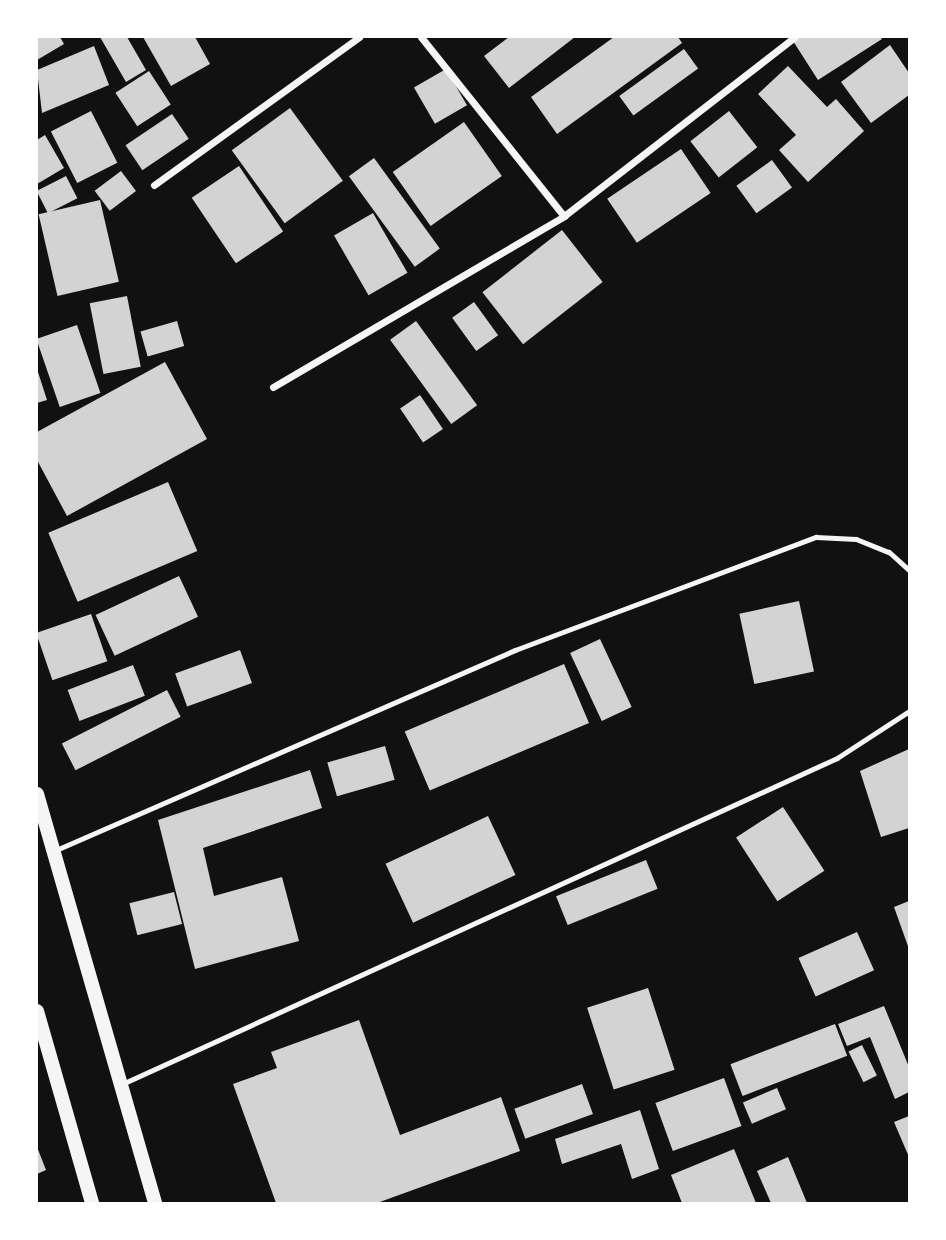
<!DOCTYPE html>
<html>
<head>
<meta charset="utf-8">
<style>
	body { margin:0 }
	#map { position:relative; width:946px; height:1240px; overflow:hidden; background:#111; font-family:Figtree,sans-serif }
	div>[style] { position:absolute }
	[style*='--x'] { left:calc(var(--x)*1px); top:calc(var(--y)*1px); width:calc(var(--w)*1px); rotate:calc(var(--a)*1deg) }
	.building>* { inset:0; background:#d3d3d3; transform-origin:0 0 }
	.service>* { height:5px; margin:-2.5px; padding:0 2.5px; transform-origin:2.5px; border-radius:2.5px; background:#f5f5f5 }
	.minor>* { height:7px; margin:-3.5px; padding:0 3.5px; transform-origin:3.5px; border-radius:3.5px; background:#f5f5f5 }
	.secondary>* { height:14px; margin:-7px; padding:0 7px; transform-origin:7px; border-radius:7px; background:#f5f5f5 }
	span { translate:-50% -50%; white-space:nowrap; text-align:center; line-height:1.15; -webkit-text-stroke:5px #fff; paint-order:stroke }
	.frame { position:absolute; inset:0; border:38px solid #fff; pointer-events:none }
</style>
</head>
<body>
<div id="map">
	<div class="building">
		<i style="clip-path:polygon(37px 37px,60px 37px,64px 44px,37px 60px)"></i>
		<i style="clip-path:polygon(100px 37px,127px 37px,146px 70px,126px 82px)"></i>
		<i style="clip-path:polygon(143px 37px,195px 37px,210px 64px,171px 86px)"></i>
		<i style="clip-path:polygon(509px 37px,575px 37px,509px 88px,484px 56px)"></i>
		<i style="clip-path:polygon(614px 37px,678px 37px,682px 43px,557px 134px,531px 97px)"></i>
		<i style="clip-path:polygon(800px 37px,880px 37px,882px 39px,818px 80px,793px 41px)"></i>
		<i style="clip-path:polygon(890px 45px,909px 73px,909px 95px,871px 123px,841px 82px)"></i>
		<i style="clip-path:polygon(94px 46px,109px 85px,42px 113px,37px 70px)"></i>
		<i style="left:684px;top:49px;width:24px;height:80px;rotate:54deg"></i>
		<i style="clip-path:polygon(788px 66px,827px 107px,836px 99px,864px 131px,808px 182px,779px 150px,796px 135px,758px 94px)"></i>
		<i style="left:446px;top:69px;width:42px;height:37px;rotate:60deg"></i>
		<i style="left:149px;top:71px;width:40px;height:40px;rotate:57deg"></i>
		<i style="left:290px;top:108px;width:90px;height:72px;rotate:54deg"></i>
		<i style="left:91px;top:111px;width:58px;height:45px;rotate:63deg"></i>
		<i style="left:729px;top:111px;width:46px;height:49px;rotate:52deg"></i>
		<i style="left:172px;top:114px;width:30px;height:56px;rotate:56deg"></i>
		<i style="left:464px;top:122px;width:66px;height:87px;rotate:55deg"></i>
		<i style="clip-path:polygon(45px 135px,64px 168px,37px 184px,37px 140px)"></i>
		<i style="left:681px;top:149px;width:53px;height:89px;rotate:56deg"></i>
		<i style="left:374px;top:158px;width:112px;height:31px;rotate:54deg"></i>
		<i style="left:772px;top:160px;width:34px;height:44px;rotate:54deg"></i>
		<i style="left:239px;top:166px;width:79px;height:57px;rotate:56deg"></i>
		<i style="left:121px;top:171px;width:25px;height:33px;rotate:53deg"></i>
		<i style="left:66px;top:176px;width:25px;height:33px;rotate:63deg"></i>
		<i style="left:100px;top:200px;width:84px;height:63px;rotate:77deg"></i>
		<i style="left:373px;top:213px;width:69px;height:45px;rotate:60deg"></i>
		<i style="left:562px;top:230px;width:66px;height:101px;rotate:52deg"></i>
		<i style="left:127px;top:296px;width:72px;height:38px;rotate:79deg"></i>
		<i style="left:474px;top:302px;width:41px;height:27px;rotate:54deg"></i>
		<i style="left:177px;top:321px;width:26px;height:38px;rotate:74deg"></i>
		<i style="left:416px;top:321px;width:104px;height:32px;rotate:54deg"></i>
		<i style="left:77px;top:325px;width:72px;height:43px;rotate:71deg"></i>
		<i style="clip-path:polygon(165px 362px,207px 439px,67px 516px,37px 460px,37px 432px)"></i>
		<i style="clip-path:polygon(37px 369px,47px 400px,37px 403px)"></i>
		<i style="left:420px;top:395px;width:41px;height:24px;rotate:56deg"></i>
		<i style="left:168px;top:482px;width:75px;height:130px;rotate:67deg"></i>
		<i style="left:179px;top:576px;width:45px;height:92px;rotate:65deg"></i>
		<i style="left:799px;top:601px;width:72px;height:61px;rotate:78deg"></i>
		<i style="left:91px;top:614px;width:50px;height:58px;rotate:71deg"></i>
		<i style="left:600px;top:639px;width:75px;height:33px;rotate:65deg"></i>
		<i style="left:240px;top:650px;width:35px;height:69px;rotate:70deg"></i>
		<i style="left:564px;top:664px;width:64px;height:173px;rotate:67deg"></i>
		<i style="left:133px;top:665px;width:33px;height:70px;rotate:69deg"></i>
		<i style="left:167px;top:690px;width:30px;height:118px;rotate:63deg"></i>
		<i style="left:385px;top:746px;width:35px;height:60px;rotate:74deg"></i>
		<i style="clip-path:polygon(909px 749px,909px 828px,881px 837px,860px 771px)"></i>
		<i style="clip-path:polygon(310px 770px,322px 808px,203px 848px,214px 896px,282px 877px,299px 941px,195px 969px,158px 820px)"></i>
		<i style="left:783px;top:807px;width:76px;height:56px;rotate:57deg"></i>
		<i style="left:488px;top:816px;width:65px;height:113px;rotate:65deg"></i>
		<i style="left:646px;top:860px;width:31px;height:97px;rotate:68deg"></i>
		<i style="left:174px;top:892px;width:33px;height:46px;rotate:76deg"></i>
		<i style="clip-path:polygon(909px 901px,909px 949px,894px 907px)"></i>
		<i style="left:857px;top:932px;width:42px;height:64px;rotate:66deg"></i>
		<i style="left:648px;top:988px;width:86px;height:64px;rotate:72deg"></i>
		<i style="clip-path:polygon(884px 1006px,909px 1067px,909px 1092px,895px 1099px,870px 1037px,847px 1046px,838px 1024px)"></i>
		<i style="clip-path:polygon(359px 1020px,400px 1135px,501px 1097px,520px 1151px,377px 1203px,276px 1203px,233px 1084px,277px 1068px,271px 1052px)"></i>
		<i style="left:835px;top:1024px;width:34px;height:112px;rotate:69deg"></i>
		<i style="left:862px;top:1045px;width:34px;height:15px;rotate:64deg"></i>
		<i style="left:724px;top:1078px;width:51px;height:73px;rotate:70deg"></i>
		<i style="left:582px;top:1084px;width:32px;height:72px;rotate:70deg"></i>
		<i style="left:777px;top:1088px;width:23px;height:37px;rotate:67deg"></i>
		<i style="clip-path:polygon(640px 1110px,659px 1169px,632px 1179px,621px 1144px,562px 1164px,555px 1139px)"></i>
		<i style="clip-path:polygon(909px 1116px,909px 1157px,894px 1122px)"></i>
		<i style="clip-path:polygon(37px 1147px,46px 1170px,37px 1174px)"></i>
		<i style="clip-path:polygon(734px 1149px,756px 1203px,682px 1203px,671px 1175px)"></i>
		<i style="clip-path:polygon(788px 1157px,807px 1203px,771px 1203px,757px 1171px)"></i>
	</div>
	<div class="service">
		<i style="--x:56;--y:850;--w:501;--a:-23.54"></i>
		<i style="--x:515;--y:650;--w:322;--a:-20.6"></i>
		<i style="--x:816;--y:537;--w:40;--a:2.9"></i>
		<i style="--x:856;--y:539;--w:35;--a:22"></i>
		<i style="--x:889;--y:552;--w:27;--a:42"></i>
		<i style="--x:122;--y:1084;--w:786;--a:-24.51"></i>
		<i style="--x:837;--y:758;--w:86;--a:-33.1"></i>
	</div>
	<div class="minor">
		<i style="--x:421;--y:37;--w:229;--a:51.4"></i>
		<i style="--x:564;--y:216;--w:292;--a:-37.8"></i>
		<i style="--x:154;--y:185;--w:253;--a:-35.8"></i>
		<i style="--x:273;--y:387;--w:338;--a:-30.4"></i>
	</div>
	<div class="secondary">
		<i style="--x:37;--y:794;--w:426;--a:73.9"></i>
		<i style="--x:37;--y:1011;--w:200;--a:74"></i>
	</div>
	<div class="frame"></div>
</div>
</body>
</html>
